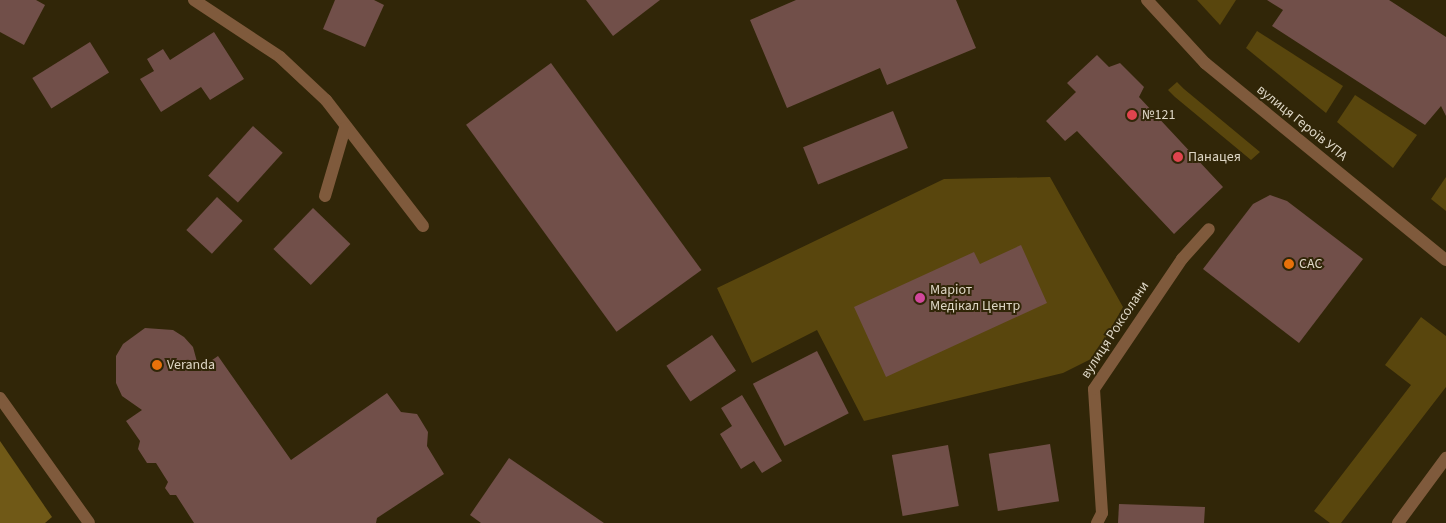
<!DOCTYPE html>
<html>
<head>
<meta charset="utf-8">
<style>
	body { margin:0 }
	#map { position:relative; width:1446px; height:523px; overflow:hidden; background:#312608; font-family:"Source Sans 3",sans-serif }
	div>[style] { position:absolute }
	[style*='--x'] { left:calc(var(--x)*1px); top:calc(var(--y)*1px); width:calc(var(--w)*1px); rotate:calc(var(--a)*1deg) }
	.green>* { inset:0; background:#59460d }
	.forest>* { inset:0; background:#705917 }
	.building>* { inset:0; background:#714f49; transform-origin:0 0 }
	.service>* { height:12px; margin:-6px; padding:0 6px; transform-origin:6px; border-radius:6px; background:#7f5a3c }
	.minor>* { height:12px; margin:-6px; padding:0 6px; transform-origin:6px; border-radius:6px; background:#7f5a3c }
	.tertiary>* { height:12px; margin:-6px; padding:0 6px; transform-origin:6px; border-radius:6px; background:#7f5a3c }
	.dots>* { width:14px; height:14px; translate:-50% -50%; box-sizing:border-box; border:2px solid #312608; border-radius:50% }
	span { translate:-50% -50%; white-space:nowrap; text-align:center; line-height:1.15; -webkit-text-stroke:4px #312608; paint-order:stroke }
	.poi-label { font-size:14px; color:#ded7c6 }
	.left { translate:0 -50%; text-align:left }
	.street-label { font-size:14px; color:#ded7c6 }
</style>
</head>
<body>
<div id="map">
	<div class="green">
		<i style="clip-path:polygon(1197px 0,1236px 0,1220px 25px)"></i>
		<i style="clip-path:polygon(1257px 31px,1343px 86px,1326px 113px,1246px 48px)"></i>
		<i style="clip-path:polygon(1177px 82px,1184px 89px,1260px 152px,1251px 160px,1175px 97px,1168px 90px)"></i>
		<i style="clip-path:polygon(1355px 95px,1417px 135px,1393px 168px,1337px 122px)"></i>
		<i style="clip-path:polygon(1050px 177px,1123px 307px,1095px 357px,1063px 373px,864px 421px,817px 330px,752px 363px,717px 288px,944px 179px)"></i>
		<i style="clip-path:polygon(1446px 177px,1446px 211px,1431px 199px)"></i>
		<i style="clip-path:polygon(1421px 317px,1446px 336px,1446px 387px,1341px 523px,1330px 523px,1314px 511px,1411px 385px,1385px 365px)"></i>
	</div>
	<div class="forest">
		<i style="clip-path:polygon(0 441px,52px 517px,45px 523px,0 523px)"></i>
	</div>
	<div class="building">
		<i style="clip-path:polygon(0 0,36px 0,45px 5px,24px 45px,0 32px)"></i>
		<i style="clip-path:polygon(335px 0,374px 0,384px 5px,365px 47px,323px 29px)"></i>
		<i style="clip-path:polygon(586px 0,660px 0,613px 36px)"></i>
		<i style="clip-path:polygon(796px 0,956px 0,976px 48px,887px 85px,880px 68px,787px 108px,750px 20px)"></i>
		<i style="clip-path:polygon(1267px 0,1389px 0,1446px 37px,1446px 116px,1441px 106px,1425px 125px,1272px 26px,1283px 10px)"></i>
		<i style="clip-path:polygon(214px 32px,244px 79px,210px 100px,201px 87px,161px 112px,140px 79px,154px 71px,147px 59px,163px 49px,170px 60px)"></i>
		<i style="left:90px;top:42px;width:36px;height:68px;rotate:58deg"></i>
		<i style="clip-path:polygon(1097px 55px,1109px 67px,1120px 63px,1144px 87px,1139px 97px,1223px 187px,1174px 234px,1077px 131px,1065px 141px,1046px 121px,1076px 92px,1067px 83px)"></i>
		<i style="left:551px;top:63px;width:256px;height:105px;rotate:54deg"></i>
		<i style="left:893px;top:111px;width:40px;height:97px;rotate:68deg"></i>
		<i style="left:253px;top:126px;width:40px;height:67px;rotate:42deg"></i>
		<i style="clip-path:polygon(1270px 195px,1287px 201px,1363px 259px,1299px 343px,1203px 269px,1253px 204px)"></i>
		<i style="left:217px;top:197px;width:35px;height:45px;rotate:43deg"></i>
		<i style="left:313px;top:208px;width:52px;height:57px;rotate:44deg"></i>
		<i style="clip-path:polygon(1021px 245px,1047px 303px,886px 377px,854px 307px,974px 252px,980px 264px)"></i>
		<i style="clip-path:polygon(145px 328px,173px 330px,184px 337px,193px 347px,199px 369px,218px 356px,291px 460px,387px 393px,401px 412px,417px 414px,428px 432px,427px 446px,444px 474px,377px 518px,376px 523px,194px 523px,176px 495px,170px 495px,165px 488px,168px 482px,156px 463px,147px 463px,138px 449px,140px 441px,126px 421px,142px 410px,122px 396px,116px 383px,116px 356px,123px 344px)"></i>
		<i style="left:712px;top:335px;width:43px;height:55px;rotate:56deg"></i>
		<i style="left:817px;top:351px;width:70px;height:72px;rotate:63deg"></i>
		<i style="clip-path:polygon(742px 395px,782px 461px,762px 473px,754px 461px,741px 469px,720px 434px,732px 426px,721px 408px)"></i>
		<i style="left:1050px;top:444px;width:58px;height:62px;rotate:81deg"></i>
		<i style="left:948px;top:445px;width:62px;height:57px;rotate:80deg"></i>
		<i style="clip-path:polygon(509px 458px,604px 523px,481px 523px,470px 515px)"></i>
		<i style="clip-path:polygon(1119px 504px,1205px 507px,1204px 523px,1118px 523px)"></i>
	</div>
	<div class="service">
		<i style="--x:194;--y:0;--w:103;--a:33.5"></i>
		<i style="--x:280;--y:57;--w:63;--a:43.1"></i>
		<i style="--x:326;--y:100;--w:159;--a:52.4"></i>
		<i style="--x:325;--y:196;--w:71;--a:-73.6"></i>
	</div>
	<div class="minor">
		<i style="--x:0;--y:398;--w:153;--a:54.5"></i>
		<i style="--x:1097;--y:523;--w:11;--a:-63"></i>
		<i style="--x:1102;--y:513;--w:124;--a:-93.7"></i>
		<i style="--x:1094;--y:389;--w:157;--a:-55.9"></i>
		<i style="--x:1182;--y:259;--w:40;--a:-48"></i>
	</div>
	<div class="tertiary">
		<i style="--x:1147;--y:0;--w:86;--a:47.4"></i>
		<i style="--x:1205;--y:63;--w:311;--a:39.3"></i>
		<i style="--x:1398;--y:523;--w:81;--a:-53.6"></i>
	</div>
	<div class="dots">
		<i style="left:1132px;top:115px;background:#e0444e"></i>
		<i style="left:1178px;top:157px;background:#e0444e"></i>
		<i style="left:1289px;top:264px;background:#e8710a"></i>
		<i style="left:920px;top:298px;background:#d1479c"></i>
		<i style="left:157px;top:365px;background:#e8710a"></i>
	</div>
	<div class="poi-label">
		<span class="left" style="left:1142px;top:115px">№121</span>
		<span class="left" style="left:1188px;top:157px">Панацея</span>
		<span class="left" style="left:1299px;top:264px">САС</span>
		<span class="left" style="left:930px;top:298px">Маріот<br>Медікал Центр</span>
		<span class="left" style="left:167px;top:365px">Veranda</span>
	</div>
	<div class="street-label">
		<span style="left:1302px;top:123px;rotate:39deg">вулиця Героїв УПА</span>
		<span style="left:1115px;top:330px;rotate:-57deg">вулиця Роксолани</span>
	</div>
</div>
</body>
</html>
